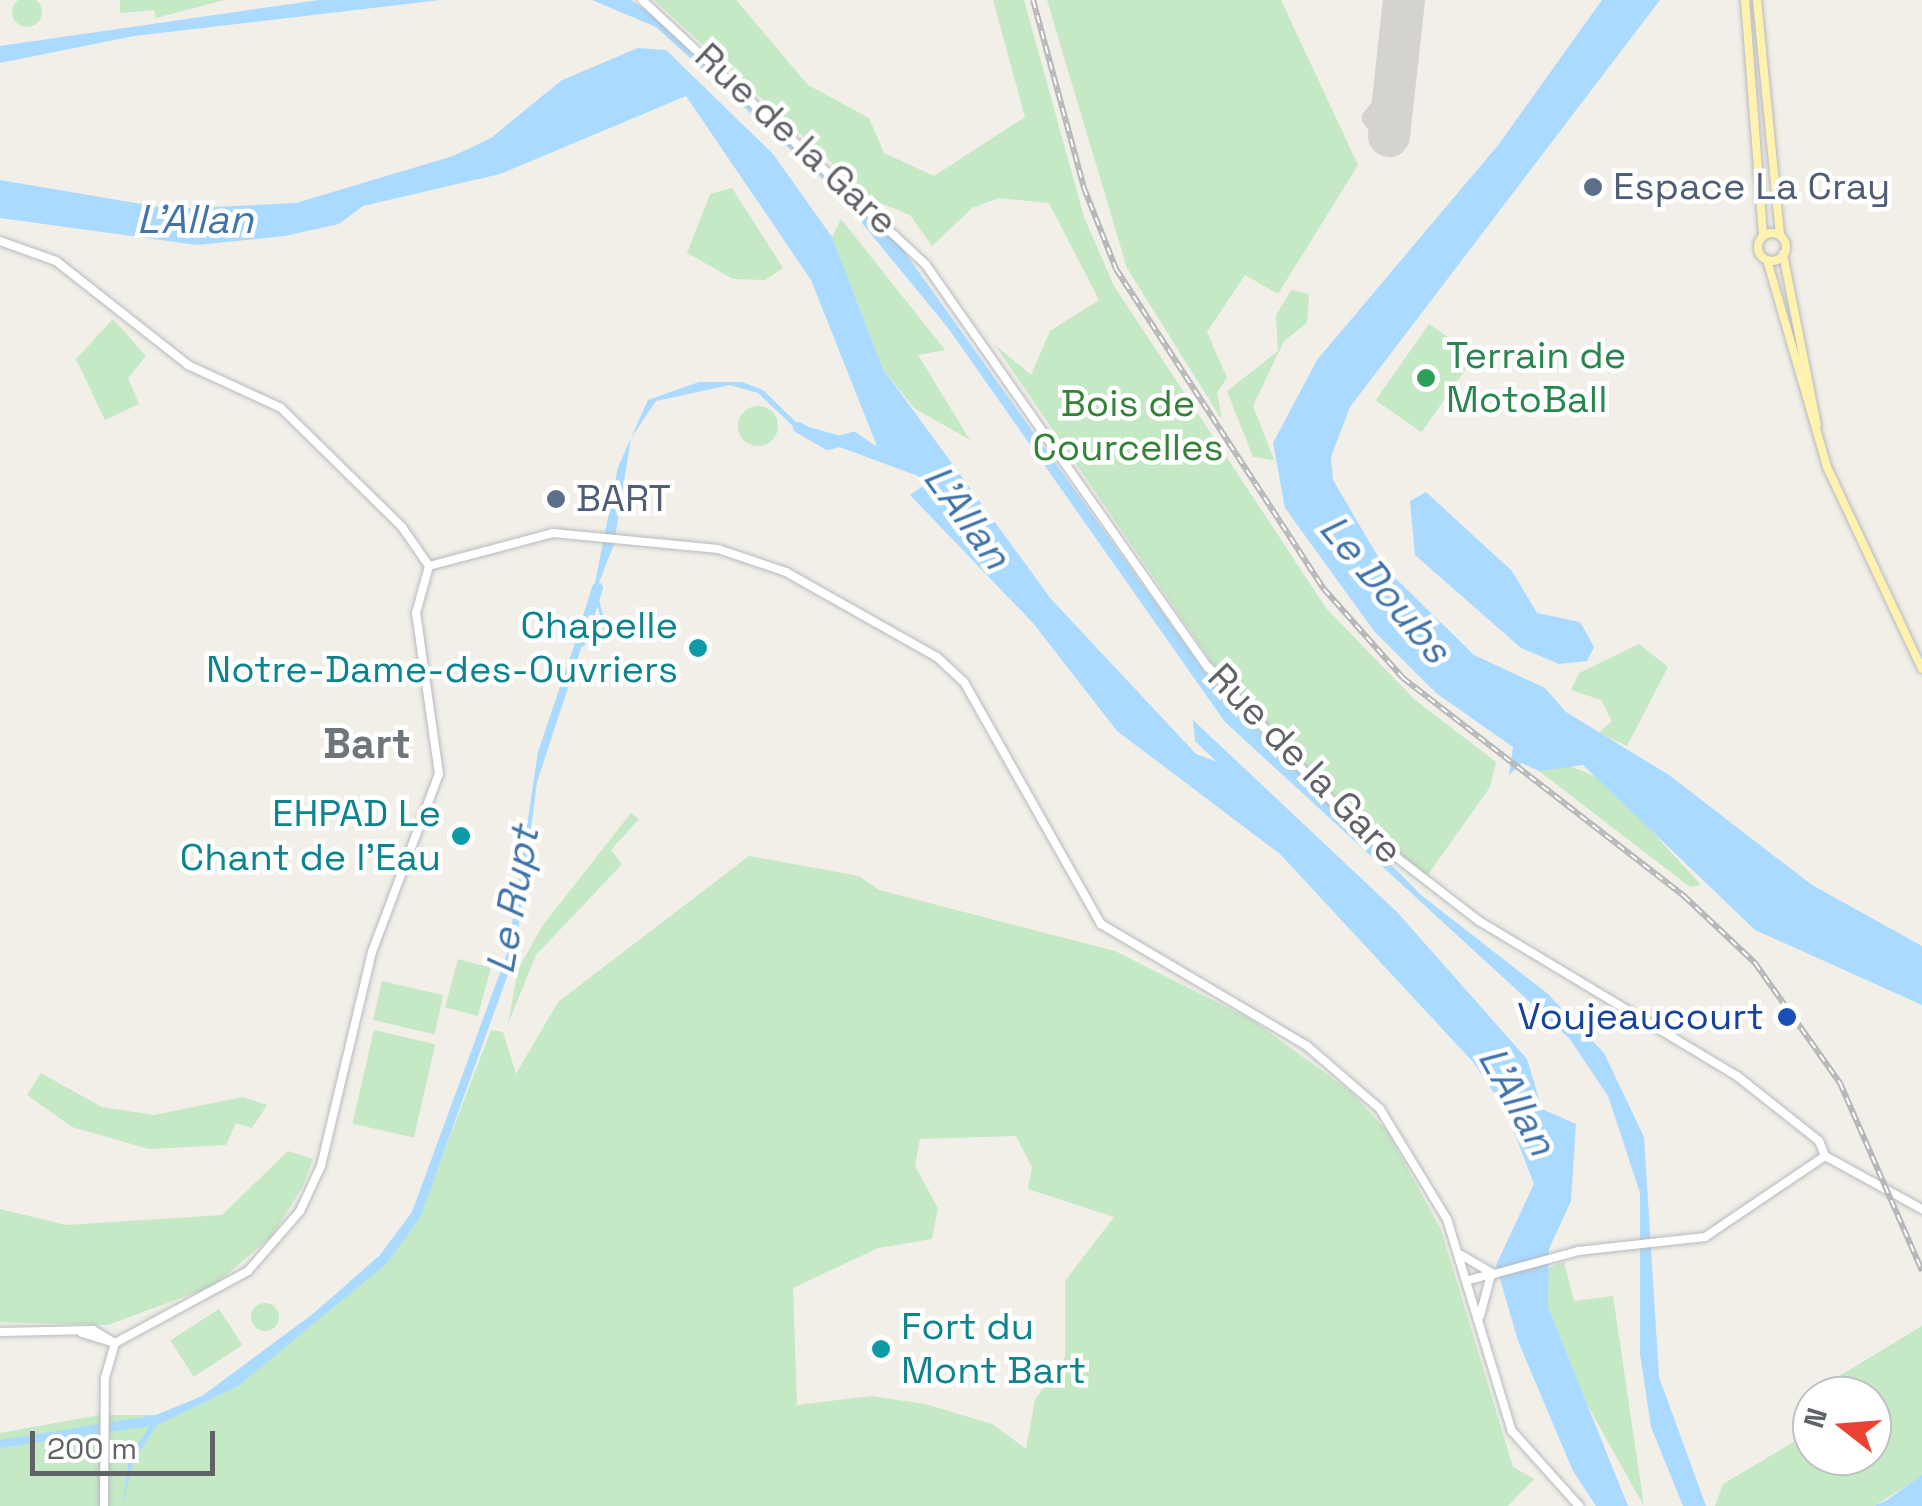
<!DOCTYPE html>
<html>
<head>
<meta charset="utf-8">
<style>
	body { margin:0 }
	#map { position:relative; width:1922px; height:1506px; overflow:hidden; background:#f1efe8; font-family:"Space Grotesk",sans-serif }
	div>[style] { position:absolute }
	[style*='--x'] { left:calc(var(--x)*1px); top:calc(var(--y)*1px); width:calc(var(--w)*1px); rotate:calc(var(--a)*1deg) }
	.green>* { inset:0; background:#c5e8c5; transform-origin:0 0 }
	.round { border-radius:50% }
	.water>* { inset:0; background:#aadaff }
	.stream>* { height:2.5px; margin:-1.25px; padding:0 1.25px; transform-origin:1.25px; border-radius:1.25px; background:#aadaff }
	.river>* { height:11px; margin:-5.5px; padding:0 5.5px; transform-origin:5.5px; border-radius:5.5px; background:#aadaff }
	.taxiway>* { height:18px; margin:-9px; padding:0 9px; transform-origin:9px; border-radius:9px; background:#d4d3d0 }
	.runway>* { height:42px; margin:-21px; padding:0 21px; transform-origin:21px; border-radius:21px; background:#d4d3d0 }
	.roads { filter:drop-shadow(0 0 2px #b6babf) drop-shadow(0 0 2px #b6babf) }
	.secondary>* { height:8px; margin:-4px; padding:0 4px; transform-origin:4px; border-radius:4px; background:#fff }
	.primary>* { height:8px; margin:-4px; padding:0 4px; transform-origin:4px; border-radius:4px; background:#fff2af }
	.primary>.ring { margin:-4px; padding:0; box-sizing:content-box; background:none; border:8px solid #fff2af; border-radius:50% }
	.rail>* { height:6px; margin-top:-3px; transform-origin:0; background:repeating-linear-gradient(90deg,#fff 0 8px,#b6b7b8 0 16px); box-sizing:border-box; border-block:2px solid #b6b7b8 }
	.dots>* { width:28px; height:28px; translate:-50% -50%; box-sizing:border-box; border:5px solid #fff; border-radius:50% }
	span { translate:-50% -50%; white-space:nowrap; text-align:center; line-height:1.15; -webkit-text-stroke:9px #fff; paint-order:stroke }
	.street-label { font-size:38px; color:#5f6368 }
	.service-label { font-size:38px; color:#4e5e75 }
	.left { translate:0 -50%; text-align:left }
	.leisure-label { font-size:38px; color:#27864d }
	.park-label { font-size:38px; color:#348238 }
	.culture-label { font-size:38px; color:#0d838f }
	.right { translate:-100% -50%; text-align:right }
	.transit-label { font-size:38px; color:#164399 }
	.water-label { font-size:40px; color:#4174aa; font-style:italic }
	.quarter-label { font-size:42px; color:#70757a; font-weight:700 }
	.north { position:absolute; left:1792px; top:1376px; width:100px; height:100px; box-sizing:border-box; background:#fff; border:2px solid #bfc1c3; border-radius:50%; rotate:287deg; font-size:28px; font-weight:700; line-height:40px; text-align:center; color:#5f6368 }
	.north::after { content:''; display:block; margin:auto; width:35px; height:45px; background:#ea4335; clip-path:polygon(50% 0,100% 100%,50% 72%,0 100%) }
	.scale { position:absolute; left:30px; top:1431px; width:185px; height:45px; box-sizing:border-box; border:5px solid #5f6368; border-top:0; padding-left:12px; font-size:30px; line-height:35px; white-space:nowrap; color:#5f6368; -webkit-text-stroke:8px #fff; paint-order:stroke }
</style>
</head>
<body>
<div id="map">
	<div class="green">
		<i class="round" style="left:12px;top:-3px;width:30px;height:30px"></i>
		<i style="clip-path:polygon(120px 0,224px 0,156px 18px,154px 10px,120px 13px)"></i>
		<i style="clip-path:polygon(654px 0,736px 0,808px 85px,869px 118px,884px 153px,934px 176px,1025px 117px,993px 0,1024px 0,1084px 217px,1114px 286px,1326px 608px,1415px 700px,1496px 762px,1490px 787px,1427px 876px,1365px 829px,1228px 686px,995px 345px,1031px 375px,1050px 331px,1099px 300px,1049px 203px,999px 198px,972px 208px,932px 246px,910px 215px,873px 200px)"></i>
		<i style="clip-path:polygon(1047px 0,1281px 0,1358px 165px,1278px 294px,1245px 275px,1207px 332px,1227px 378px,1217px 393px,1222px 420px,1127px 268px)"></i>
		<i style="clip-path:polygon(732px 188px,783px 268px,765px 280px,733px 279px,687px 253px,710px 194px)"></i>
		<i style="clip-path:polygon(841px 219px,945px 350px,918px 355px,970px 440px,914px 408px,883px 369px,832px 237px)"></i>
		<i style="clip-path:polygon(1291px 290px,1309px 294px,1307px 323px,1284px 341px,1253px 406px,1274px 460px,1253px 457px,1227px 391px,1278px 351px,1276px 315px)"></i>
		<i style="clip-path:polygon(113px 319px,146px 356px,128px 378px,139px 404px,105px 420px,76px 359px)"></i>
		<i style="left:1429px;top:324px;width:56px;height:93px;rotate:35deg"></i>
		<i class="round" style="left:738px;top:406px;width:40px;height:40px"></i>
		<i style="clip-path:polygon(1639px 644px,1668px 667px,1627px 746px,1599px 733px,1612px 721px,1601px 700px,1571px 690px,1579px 673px)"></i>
		<i style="clip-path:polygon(1562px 763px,1605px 780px,1701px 885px,1690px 887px,1539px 771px)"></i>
		<i style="clip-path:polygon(631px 813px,639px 819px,611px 850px,622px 864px,536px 955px,508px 1024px,518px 969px,543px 925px)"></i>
		<i style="clip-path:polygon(evenodd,749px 856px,859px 876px,879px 890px,1115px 951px,1252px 1020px,1350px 1091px,1387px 1131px,1441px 1230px,1513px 1467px,1534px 1479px,1508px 1506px,0 1506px,0 1433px,99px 1415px,163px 1415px,236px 1382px,377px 1266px,420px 1214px,491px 1030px,503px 1032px,516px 1074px,558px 1002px,749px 856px,1016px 1136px,1032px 1167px,1028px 1189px,1114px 1217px,1065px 1281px,1065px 1357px,1035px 1400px,1026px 1449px,992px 1424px,925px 1404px,871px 1396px,797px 1405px,793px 1288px,878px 1248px,932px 1239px,938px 1208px,915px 1166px,920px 1139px,1016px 1136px)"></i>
		<i style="left:458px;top:959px;width:34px;height:50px;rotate:15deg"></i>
		<i style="left:382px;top:981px;width:63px;height:40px;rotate:13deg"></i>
		<i style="left:374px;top:1030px;width:63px;height:96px;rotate:13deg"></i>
		<i style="clip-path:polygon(41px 1073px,102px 1107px,154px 1115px,243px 1097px,267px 1105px,252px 1128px,236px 1123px,226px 1145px,149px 1149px,72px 1127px,27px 1095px)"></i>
		<i style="clip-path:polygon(288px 1151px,313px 1159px,303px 1186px,272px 1236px,213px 1286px,108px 1325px,0 1322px,0 1209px,66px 1225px,222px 1215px)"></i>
		<i style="clip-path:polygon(1564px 1262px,1574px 1301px,1613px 1296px,1644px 1506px,1580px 1392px,1548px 1307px,1548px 1268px)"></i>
		<i class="round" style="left:251px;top:1303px;width:28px;height:28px"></i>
		<i style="left:219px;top:1309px;width:43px;height:58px;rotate:57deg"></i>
		<i style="clip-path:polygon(1922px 1326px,1922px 1476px,1874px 1506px,1715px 1506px,1723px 1484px,1812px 1431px,1812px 1456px,1872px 1456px,1872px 1396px,1816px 1390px)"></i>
	</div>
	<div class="water">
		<i style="clip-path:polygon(319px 0,440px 0,134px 36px,0 63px,0 46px)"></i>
		<i style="clip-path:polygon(592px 0,631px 0,655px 17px,898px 243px,1215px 686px,1421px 895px,1548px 994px,1604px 1053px,1644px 1137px,1659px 1377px,1706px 1506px,1683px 1506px,1651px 1427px,1640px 1354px,1640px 1193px,1608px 1096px,1569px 1038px,1225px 722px,948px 328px,834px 189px,656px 27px)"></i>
		<i style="clip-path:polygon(1602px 0,1660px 0,1350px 407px,1331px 457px,1333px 480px,1384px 567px,1474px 655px,1545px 688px,1566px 712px,1669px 775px,1812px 885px,1922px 946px,1922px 1005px,1755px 930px,1583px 765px,1539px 771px,1522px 763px,1509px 775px,1513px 747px,1436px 693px,1374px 631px,1285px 508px,1273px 443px,1317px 360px,1499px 144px)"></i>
		<i style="clip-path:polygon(638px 48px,666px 50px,773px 154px,832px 237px,883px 369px,1051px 599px,1196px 754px,1217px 762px,1195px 741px,1193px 720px,1397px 912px,1527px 1059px,1542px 1109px,1576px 1124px,1571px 1201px,1549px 1249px,1548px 1307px,1628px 1506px,1596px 1506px,1573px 1471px,1518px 1341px,1496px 1265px,1534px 1184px,1506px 1111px,1473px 1062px,1280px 854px,1117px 731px,1033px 623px,910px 495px,923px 486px,918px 476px,799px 432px,758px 393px,730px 385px,656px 401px,631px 438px,614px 544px,591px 603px,618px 467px,648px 400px,699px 382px,742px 382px,763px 390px,798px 424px,877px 446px,811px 280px,686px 96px,500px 174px,363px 206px,339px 224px,285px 236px,197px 245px,0 218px,0 180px,171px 209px,296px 203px,453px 156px,491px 138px,562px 80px)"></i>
		<i style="clip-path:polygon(1426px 492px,1512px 571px,1537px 613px,1580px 622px,1594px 647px,1587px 661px,1559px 664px,1521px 648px,1415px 555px,1410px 501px)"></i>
		<i style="clip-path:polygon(580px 628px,582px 645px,537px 782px,515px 955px,420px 1218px,387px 1263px,238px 1386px,157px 1425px,133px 1461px,123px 1506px,129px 1457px,150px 1426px,0 1448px,0 1440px,156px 1415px,202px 1396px,314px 1313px,380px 1255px,412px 1212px,508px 951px,538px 752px)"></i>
		<i style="clip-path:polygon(1922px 1475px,1922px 1506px,1874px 1506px,1887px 1500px)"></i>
	</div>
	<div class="stream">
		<i style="--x:598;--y:601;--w:33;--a:76"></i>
	</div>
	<div class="river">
		<i style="--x:798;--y:427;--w:34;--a:30"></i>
		<i style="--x:828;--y:444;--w:26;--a:-16"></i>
		<i style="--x:853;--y:437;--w:29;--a:34"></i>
		<i style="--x:580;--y:641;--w:56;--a:-72.2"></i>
	</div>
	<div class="taxiway">
		<i style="--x:1399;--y:0;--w:13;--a:77"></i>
		<i style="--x:1393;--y:105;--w:17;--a:87"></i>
		<i style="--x:1394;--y:122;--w:18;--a:171"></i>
		<i style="--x:1376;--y:125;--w:9;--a:-126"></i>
		<i style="--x:1371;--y:118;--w:40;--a:-53"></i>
	</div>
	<div class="runway">
		<i style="--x:1389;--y:136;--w:137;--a:-83.7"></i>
	</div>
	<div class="roads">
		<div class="secondary">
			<i style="--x:642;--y:0;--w:388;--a:43"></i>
			<i style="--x:926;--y:265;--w:491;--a:55"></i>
			<i style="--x:1208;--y:667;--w:209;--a:47.3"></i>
			<i style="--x:1350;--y:821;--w:163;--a:37.8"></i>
			<i style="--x:1479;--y:921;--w:301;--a:31"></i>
			<i style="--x:1737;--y:1076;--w:105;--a:38.4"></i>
			<i style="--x:1819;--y:1141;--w:16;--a:68"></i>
			<i style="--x:0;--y:241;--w:59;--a:19.7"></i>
			<i style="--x:56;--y:261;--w:168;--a:38.2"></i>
			<i style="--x:188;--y:365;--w:102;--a:24.8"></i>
			<i style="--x:281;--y:408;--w:170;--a:44.5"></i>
			<i style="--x:402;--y:527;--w:47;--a:55.3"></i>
			<i style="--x:429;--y:566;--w:128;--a:-14.9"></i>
			<i style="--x:553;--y:533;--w:166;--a:5.5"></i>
			<i style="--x:718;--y:549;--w:72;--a:18.7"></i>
			<i style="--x:786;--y:572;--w:173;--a:29.4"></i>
			<i style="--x:937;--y:657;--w:37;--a:43"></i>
			<i style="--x:964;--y:682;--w:278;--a:60.5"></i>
			<i style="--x:1101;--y:924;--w:239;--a:30.6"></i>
			<i style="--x:1307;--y:1046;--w:96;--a:40.8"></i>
			<i style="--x:1380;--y:1109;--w:129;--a:58.7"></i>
			<i style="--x:1447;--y:1219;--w:222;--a:73"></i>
			<i style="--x:1512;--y:1431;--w:101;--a:48.2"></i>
			<i style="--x:1825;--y:1156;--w:111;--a:28.7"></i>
			<i style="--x:1461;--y:1255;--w:38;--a:30"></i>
			<i style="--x:1494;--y:1274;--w:87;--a:-15.3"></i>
			<i style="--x:1578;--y:1251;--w:128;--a:-6.3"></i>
			<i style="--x:1705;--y:1237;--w:145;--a:-34"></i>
			<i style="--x:1466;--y:1281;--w:26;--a:-16"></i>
			<i style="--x:1480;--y:1316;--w:43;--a:-75.3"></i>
			<i style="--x:0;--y:1332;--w:93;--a:-1.2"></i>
			<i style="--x:93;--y:1330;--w:26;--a:31"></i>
			<i style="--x:82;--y:1333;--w:34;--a:17"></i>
			<i style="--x:104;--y:1506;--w:128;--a:-89.6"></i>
			<i style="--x:105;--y:1378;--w:36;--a:-74"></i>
			<i style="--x:115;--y:1343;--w:151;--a:-28.4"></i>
			<i style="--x:248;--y:1271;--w:79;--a:-49.1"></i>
			<i style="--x:300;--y:1211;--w:50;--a:-65"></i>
			<i style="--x:321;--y:1166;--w:220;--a:-76.6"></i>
			<i style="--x:372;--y:952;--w:190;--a:-69.4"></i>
			<i style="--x:439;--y:774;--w:163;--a:-98.1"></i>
			<i style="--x:416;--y:613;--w:49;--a:-74.5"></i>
		</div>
		<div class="primary">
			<i style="--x:1745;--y:0;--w:237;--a:85.6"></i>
			<i style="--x:1757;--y:0;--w:236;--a:84.4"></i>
			<i class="ring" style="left:1758px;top:233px;width:20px;height:20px"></i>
			<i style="--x:1783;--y:254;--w:174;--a:78.8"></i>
			<i style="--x:1767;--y:260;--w:216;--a:73.8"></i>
			<i style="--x:1827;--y:467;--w:223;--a:64.8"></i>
		</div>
	</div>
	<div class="rail">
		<i style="--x:1033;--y:0;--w:195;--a:74.8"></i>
		<i style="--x:1084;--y:188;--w:87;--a:68.4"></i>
		<i style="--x:1116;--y:269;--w:382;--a:57"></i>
		<i style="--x:1324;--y:589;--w:119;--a:48.4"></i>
		<i style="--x:1403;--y:678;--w:356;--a:37.8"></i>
		<i style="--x:1684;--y:896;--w:98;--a:43.3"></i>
		<i style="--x:1755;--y:963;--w:147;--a:54.7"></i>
		<i style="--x:1840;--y:1083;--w:205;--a:66.4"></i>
	</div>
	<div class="dots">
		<i style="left:1593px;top:187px;background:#5c6f8a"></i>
		<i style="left:1426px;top:378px;background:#2e9e5b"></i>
		<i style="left:556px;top:499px;background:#5c6f8a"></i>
		<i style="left:698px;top:648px;background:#0f9aa8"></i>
		<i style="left:461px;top:836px;background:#0f9aa8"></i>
		<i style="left:1787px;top:1017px;background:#1a4fb4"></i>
		<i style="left:881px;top:1349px;background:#0f9aa8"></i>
	</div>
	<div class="street-label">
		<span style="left:796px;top:139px;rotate:43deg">Rue de la Gare</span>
		<span style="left:1305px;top:764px;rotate:46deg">Rue de la Gare</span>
	</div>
	<div class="service-label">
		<span class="left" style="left:1613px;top:187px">Espace La Cray</span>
		<span class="left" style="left:576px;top:499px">BART</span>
	</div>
	<div class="leisure-label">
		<span class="left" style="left:1446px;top:378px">Terrain de<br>MotoBall</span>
	</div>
	<div class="park-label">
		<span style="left:1128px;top:426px">Bois de<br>Courcelles</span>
	</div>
	<div class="culture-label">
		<span class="right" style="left:678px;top:648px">Chapelle<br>Notre-Dame-des-Ouvriers</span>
		<span class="right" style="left:441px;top:836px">EHPAD Le<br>Chant de l'Eau</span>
		<span class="left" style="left:901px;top:1349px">Fort du<br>Mont Bart</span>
	</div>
	<div class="transit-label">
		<span class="right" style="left:1764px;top:1017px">Voujeaucourt</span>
	</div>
	<div class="water-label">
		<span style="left:195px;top:220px">L'Allan</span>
		<span style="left:967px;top:517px;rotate:54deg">L'Allan</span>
		<span style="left:1385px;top:589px;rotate:50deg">Le Doubs</span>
		<span style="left:513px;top:900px;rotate:-80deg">Le Rupt</span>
		<span style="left:1517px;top:1101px;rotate:61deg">L'Allan</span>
	</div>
	<div class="quarter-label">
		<span style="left:367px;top:744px">Bart</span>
	</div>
	<div class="north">N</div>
	<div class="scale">200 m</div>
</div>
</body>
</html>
